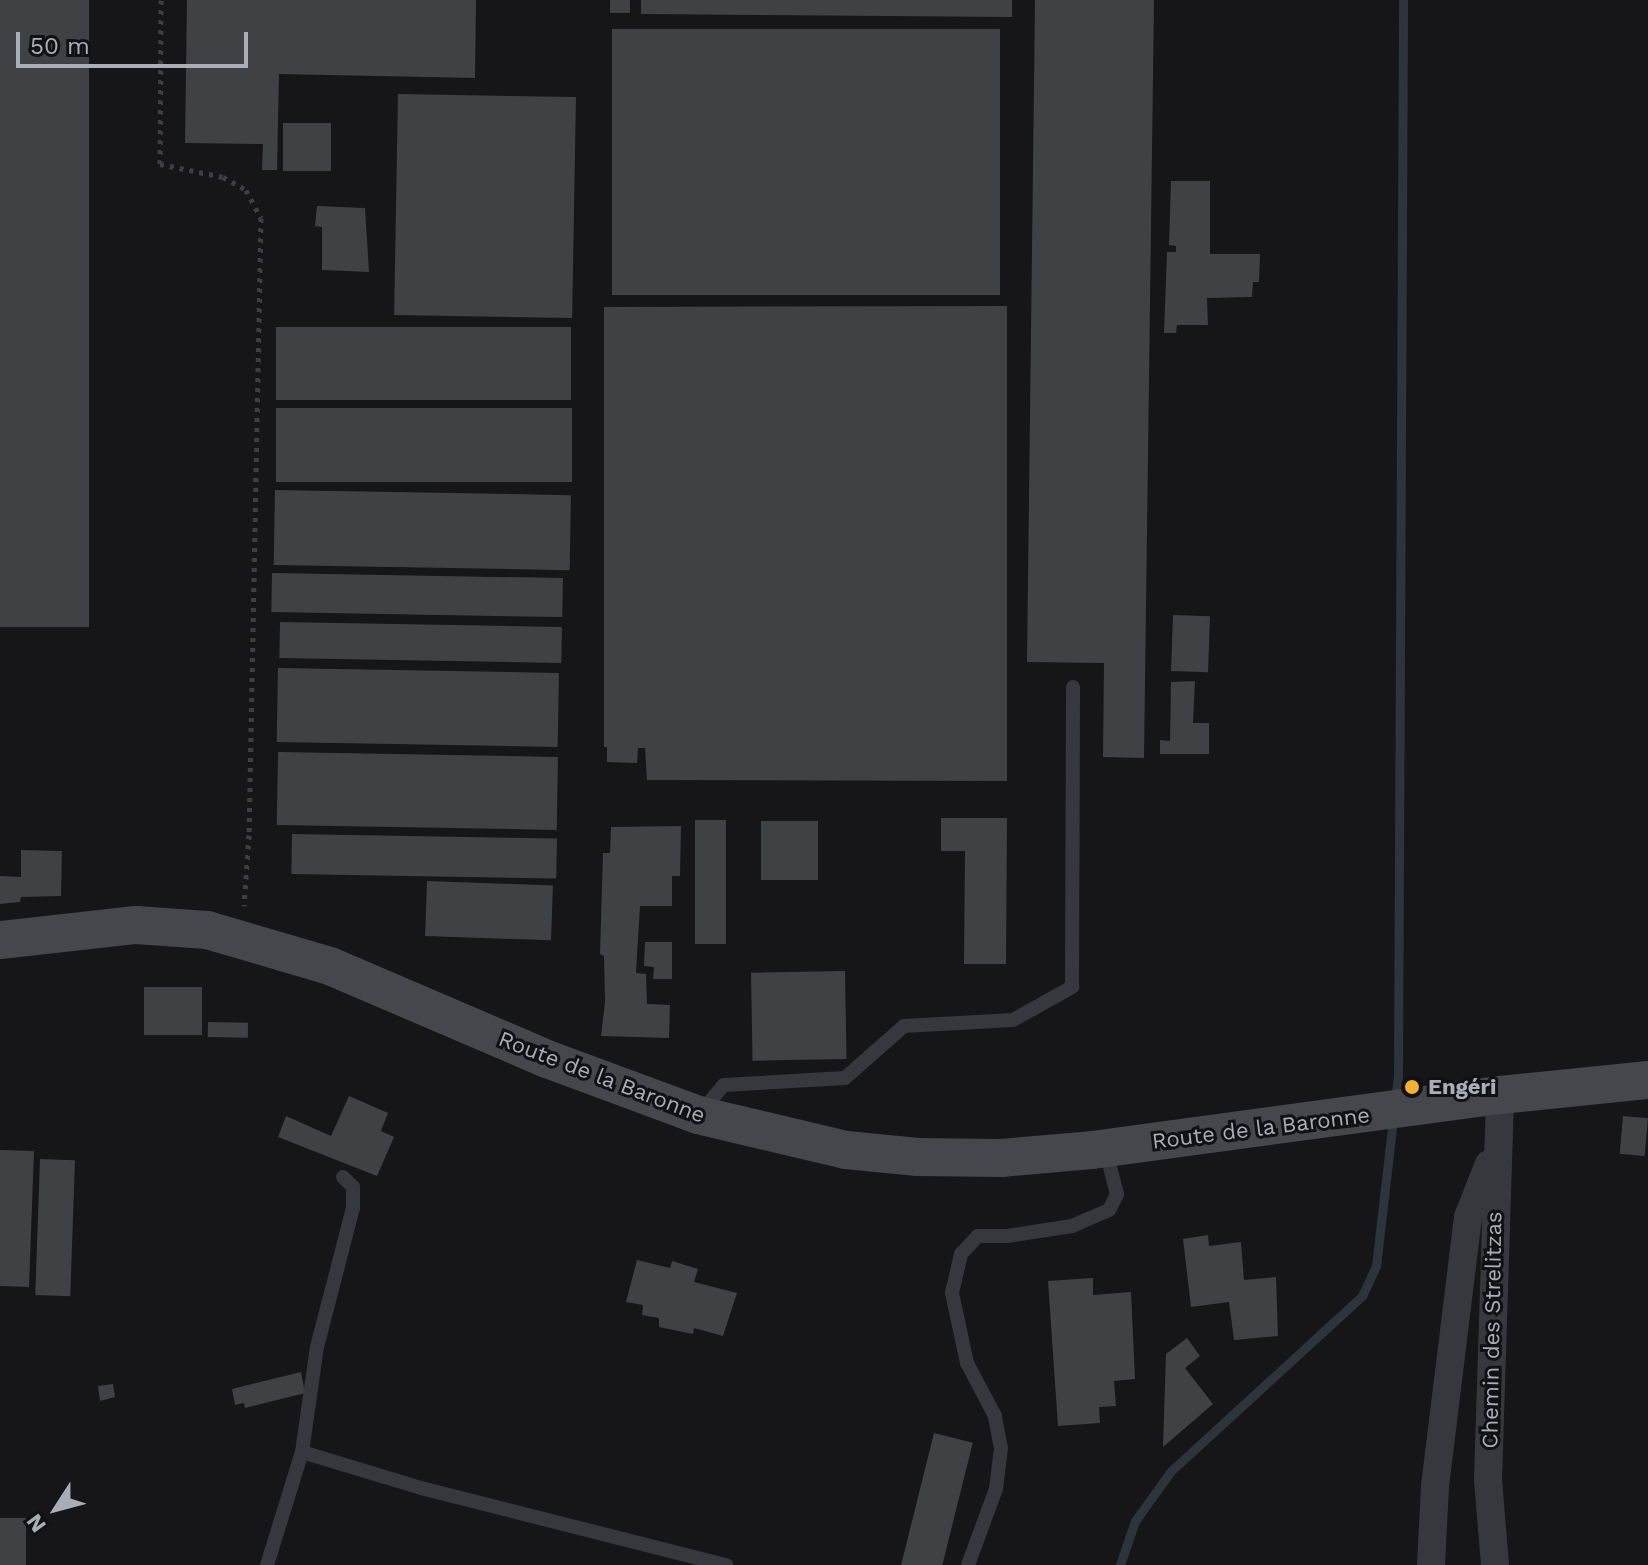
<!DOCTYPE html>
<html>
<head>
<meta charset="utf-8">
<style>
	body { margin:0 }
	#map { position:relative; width:1648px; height:1565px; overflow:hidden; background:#161618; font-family:"Work Sans",sans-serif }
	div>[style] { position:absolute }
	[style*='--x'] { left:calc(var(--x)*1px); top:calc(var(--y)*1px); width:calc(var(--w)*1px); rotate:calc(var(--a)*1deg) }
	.stream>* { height:9px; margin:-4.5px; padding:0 4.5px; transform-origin:4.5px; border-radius:4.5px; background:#2c353c }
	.building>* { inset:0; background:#404145; transform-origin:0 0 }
	.path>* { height:5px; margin-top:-2.5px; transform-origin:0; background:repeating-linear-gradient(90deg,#3d3f44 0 4px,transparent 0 10px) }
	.service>* { height:14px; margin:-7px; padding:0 7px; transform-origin:7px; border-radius:7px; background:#37383d }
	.minor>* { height:28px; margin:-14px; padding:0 14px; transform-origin:14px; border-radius:14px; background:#37383d }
	.secondary>* { height:38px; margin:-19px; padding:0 19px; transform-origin:19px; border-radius:19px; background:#45474d }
	.dots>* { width:22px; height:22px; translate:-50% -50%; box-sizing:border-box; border:4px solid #111113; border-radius:50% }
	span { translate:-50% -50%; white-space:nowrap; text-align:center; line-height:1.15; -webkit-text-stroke:6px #111113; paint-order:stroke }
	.street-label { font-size:22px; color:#a8adb8 }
	.poi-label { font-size:22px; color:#a8adb8; font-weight:700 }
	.left { translate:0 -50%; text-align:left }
	.north { position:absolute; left:16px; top:1469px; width:80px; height:80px; -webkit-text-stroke:6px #111113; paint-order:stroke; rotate:234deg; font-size:22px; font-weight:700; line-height:32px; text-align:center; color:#a8adb8 }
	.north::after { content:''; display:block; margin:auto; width:28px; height:36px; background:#a8adb8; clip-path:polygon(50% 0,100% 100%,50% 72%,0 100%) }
	.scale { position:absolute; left:16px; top:32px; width:232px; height:36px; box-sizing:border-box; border:4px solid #a8adb8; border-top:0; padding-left:10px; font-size:24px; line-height:28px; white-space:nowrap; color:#a8adb8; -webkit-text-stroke:6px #111113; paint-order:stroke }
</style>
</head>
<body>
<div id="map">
	<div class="stream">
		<i style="--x:1395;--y:1100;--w:26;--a:-83"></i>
		<i style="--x:1398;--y:1074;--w:1074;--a:-89.73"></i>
		<i style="--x:1120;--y:1565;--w:46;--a:-71.2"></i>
		<i style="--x:1135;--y:1521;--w:62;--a:-54.2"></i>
		<i style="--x:1171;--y:1471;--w:259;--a:-42.5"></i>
		<i style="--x:1362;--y:1296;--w:33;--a:-65"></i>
		<i style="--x:1376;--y:1266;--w:149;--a:-83.4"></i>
	</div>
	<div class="building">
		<i style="left:0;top:0;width:89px;height:627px"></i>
		<i style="clip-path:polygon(187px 0,476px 0,475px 78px,279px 74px,277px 170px,262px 170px,263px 144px,185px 143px)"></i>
		<i style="left:610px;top:0;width:20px;height:13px"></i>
		<i style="clip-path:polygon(641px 0,1012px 0,1012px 17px,641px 14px)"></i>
		<i style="clip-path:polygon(1035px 0,1154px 0,1144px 758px,1103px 757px,1104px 663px,1027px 662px)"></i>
		<i style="left:612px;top:29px;width:388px;height:266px"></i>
		<i style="left:398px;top:94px;width:178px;height:221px;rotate:1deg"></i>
		<i style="left:283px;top:123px;width:48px;height:48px"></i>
		<i style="clip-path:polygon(1171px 181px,1210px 181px,1210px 254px,1260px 254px,1259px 282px,1253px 282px,1252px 297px,1207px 298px,1208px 325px,1177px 325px,1176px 333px,1164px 333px,1167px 252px,1176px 252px,1176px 246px,1169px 245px)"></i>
		<i style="clip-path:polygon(317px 206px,365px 208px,369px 272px,322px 270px,322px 227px,315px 226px)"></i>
		<i style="clip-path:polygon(1007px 306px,1007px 781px,647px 780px,645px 748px,638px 748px,637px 763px,607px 762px,607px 747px,604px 747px,604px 307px)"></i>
		<i style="left:276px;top:327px;width:295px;height:73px"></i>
		<i style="left:276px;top:408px;width:296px;height:74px"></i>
		<i style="left:275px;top:490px;width:296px;height:75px;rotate:1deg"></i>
		<i style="left:272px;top:573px;width:291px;height:39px;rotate:1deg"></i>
		<i style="left:1173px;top:615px;width:37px;height:56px;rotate:2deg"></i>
		<i style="left:280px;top:622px;width:282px;height:36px;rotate:1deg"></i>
		<i style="left:278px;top:668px;width:281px;height:74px;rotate:1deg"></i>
		<i style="clip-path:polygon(1195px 681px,1193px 723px,1209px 723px,1209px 754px,1160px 754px,1160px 740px,1170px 741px,1171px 682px)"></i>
		<i style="left:278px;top:752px;width:280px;height:73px;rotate:1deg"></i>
		<i style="clip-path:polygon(941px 818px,1007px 818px,1006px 964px,964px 964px,965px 851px,941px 851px)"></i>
		<i style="left:695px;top:820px;width:31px;height:124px"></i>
		<i style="left:761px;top:821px;width:57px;height:59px"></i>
		<i style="clip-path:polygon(681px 826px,680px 876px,672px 876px,672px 906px,640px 906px,637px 955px,636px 973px,646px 974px,647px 1004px,670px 1005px,669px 1038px,601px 1036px,605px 1002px,604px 956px,600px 954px,603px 853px,610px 853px,611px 827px)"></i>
		<i style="left:292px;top:834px;width:265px;height:40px;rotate:1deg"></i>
		<i style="clip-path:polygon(21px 850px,62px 851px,61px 896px,21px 897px,20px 902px,0 904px,0 876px,21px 877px)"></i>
		<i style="left:427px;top:881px;width:126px;height:55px;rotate:2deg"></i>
		<i style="clip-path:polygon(645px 942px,672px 942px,672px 979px,653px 979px,654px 967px,644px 966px)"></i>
		<i style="left:845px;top:971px;width:88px;height:94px;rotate:89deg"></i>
		<i style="left:144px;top:987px;width:58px;height:48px"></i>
		<i style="left:208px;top:1022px;width:40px;height:15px;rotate:1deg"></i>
		<i style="clip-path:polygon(349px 1096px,388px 1113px,381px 1131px,394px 1137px,377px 1176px,278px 1137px,286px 1116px,331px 1136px)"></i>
		<i style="left:1623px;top:1116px;width:25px;height:38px;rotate:5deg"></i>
		<i style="clip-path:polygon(0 1150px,34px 1151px,29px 1287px,0 1286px)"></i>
		<i style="left:40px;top:1159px;width:35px;height:136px;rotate:2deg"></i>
		<i style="clip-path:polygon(1208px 1235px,1209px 1246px,1241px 1242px,1244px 1280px,1276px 1277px,1278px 1336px,1234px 1340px,1229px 1302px,1191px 1307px,1183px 1239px)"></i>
		<i style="clip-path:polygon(637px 1260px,670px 1268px,672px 1261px,698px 1269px,694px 1282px,737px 1293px,723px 1336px,694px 1328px,693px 1334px,659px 1327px,659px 1318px,642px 1315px,643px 1305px,626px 1302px)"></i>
		<i style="clip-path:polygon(1093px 1278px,1093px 1295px,1131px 1292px,1135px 1379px,1114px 1381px,1116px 1406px,1099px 1407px,1100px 1423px,1058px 1426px,1048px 1281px)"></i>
		<i style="clip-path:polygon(1187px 1338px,1200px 1356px,1185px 1368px,1213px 1404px,1163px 1447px,1166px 1354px)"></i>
		<i style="clip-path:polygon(301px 1372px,305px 1393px,245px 1408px,244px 1403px,235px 1405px,232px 1389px)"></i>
		<i style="clip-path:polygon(113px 1384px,115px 1397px,100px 1401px,98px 1386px)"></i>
		<i style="left:934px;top:1433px;width:40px;height:136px;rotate:14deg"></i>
		<i style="left:0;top:1518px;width:26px;height:47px"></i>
	</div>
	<div class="path">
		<i style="--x:161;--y:0;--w:164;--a:90.3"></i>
		<i style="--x:160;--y:164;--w:64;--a:11.7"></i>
		<i style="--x:223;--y:177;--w:26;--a:29"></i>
		<i style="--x:246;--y:190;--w:32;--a:62"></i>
		<i style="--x:261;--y:218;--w:617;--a:91.11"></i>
		<i style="--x:249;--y:835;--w:71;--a:94"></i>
	</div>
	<div class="service">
		<i style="--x:701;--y:1112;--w:35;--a:-50"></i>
		<i style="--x:724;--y:1085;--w:121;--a:-3.3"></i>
		<i style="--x:845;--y:1078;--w:79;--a:-41.4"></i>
		<i style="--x:904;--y:1026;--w:109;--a:-3.2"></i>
		<i style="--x:1013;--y:1020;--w:68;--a:-29.2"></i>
		<i style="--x:1072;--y:987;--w:300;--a:-89.8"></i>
		<i style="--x:302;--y:1452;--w:124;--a:16.8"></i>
		<i style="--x:421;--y:1488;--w:315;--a:14.2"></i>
		<i style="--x:267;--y:1565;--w:118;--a:-72.8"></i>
		<i style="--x:302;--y:1452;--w:106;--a:-81.9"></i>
		<i style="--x:317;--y:1347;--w:144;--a:-75.5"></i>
		<i style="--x:353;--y:1208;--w:21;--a:-90"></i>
		<i style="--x:353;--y:1187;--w:14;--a:-135"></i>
		<i style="--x:968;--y:1565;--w:81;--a:-69.8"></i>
		<i style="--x:996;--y:1489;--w:41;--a:-83"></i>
		<i style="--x:1001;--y:1448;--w:33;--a:-101"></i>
		<i style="--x:995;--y:1416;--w:60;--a:-117.8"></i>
		<i style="--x:967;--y:1363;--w:72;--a:-102.1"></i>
		<i style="--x:952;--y:1293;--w:40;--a:-77"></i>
		<i style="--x:961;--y:1254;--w:25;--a:-47"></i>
		<i style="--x:978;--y:1236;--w:29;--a:0"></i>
		<i style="--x:1007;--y:1236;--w:66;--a:-8.7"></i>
		<i style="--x:1072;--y:1226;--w:40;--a:-23.4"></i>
		<i style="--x:1109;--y:1210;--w:18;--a:-63"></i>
		<i style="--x:1117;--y:1194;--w:48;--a:-104.6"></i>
	</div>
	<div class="minor">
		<i style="--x:1431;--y:1565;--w:79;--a:-87.1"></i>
		<i style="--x:1435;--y:1486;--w:271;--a:-83"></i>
		<i style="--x:1468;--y:1217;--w:57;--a:-68.4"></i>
		<i style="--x:1495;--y:1565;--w:85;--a:-94.7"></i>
		<i style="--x:1488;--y:1480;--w:385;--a:-88.2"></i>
	</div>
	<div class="secondary">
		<i style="--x:0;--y:940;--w:137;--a:-6.3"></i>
		<i style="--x:136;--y:925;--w:71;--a:4"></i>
		<i style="--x:207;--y:930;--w:128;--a:16.3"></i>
		<i style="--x:330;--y:966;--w:236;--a:23.2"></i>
		<i style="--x:547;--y:1059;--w:161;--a:20.3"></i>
		<i style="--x:698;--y:1115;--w:152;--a:13.3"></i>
		<i style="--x:846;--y:1150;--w:72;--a:5.6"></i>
		<i style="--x:918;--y:1157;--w:83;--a:0.7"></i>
		<i style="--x:1001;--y:1158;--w:91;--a:-5"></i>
		<i style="--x:1092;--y:1150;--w:412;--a:-7.7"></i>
		<i style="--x:1500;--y:1095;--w:149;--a:-5.8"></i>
	</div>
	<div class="dots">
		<i style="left:1412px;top:1087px;background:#f2b134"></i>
	</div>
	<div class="street-label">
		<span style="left:602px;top:1077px;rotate:21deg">Route de la Baronne</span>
		<span style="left:1261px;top:1128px;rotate:-7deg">Route de la Baronne</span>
		<span style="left:1492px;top:1330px;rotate:-89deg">Chemin des Strelitzas</span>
	</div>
	<div class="poi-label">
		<span class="left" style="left:1428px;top:1087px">Engéri</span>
	</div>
	<div class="north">N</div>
	<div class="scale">50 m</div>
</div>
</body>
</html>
